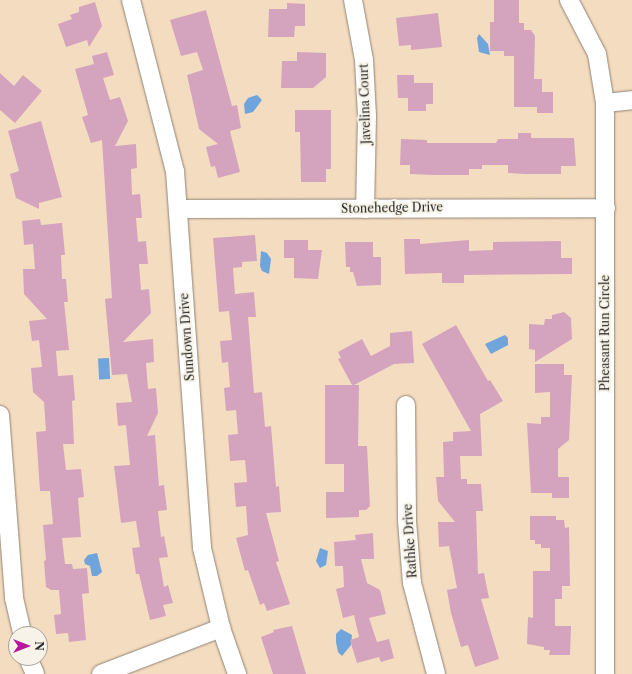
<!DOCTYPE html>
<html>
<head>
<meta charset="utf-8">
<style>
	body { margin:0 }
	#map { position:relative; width:632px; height:674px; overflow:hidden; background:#f4dcc0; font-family:"Libre Caslon Text",serif }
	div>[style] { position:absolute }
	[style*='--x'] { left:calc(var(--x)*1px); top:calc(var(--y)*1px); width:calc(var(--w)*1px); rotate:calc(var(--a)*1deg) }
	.water>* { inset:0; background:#6fa4dc; transform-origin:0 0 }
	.building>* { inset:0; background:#d4a4be }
	.roads { filter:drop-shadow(0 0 1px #908476) drop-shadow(0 0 1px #908476) }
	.street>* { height:18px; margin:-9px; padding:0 9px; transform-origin:9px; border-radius:9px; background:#fff }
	span { translate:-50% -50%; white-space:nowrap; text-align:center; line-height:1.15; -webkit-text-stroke:4px #f7f3e8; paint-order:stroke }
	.street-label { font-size:12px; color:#2b2b2b }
	.north { position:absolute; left:8px; top:626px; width:40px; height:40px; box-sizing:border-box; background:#f7f3e8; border:1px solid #a5a39c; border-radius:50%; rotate:90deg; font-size:11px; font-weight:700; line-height:16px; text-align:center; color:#2b2b2b }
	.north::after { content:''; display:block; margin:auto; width:14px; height:18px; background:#b5179e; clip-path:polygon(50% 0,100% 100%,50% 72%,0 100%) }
</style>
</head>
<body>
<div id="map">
	<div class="water">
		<i style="clip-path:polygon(479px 34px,488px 44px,490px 55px,479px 52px,477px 38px)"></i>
		<i style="clip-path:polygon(257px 95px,262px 100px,253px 112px,245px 114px,244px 104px,248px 98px)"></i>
		<i style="clip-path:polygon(261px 251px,267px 253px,271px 259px,269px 274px,262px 271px,260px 266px)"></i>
		<i style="clip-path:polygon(505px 335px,508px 338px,508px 345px,491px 354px,485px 344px)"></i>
		<i style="left:109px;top:358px;width:21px;height:11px;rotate:87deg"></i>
		<i style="clip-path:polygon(320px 548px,328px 551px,326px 565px,320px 568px,316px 561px)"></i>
		<i style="clip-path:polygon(97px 553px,102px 572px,97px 576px,92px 576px,90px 566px,85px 564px,84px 560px,88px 555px)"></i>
		<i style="clip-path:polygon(341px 629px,352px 635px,351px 645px,342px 656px,338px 652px,336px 642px,336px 634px)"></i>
	</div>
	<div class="building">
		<i style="clip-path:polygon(494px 0,519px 0,519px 23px,524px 23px,524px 30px,531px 30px,535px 36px,534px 79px,542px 79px,542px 92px,553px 92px,553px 113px,537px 113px,537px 107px,514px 107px,514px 56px,504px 56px,504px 51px,490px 51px,490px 22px,494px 22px)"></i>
		<i style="clip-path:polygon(95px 2px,102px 26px,89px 47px,87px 40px,66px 47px,58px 24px,72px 19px,70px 15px,79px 12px,79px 7px)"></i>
		<i style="clip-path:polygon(287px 3px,305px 4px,305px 26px,295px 26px,294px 37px,268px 37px,269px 9px,287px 9px)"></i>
		<i style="clip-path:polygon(206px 10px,232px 106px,237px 105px,241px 128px,230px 131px,240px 172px,218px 178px,215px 166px,211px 167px,206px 147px,218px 144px,199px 129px,187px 75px,203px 70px,197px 52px,181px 56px,170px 20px)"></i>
		<i style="clip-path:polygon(438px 13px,442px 47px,411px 50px,411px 45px,399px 46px,396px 18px)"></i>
		<i style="clip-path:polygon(107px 52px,114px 75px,103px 78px,110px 100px,120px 97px,128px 121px,115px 146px,136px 144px,137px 168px,131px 169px,132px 195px,140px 194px,142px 218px,136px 218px,138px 242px,146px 241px,148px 264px,139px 264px,141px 290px,149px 289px,151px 313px,123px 342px,153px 339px,154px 362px,146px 363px,148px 389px,156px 388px,158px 413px,147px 436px,155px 435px,159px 486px,164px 485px,167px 510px,158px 511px,161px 537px,164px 536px,168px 557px,159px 558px,164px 587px,168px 585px,173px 603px,163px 605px,166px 616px,150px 620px,139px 574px,136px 574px,132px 548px,140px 547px,136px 521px,121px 523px,114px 466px,130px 465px,126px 425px,118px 426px,116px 403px,132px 402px,127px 374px,112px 375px,105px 299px,112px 298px,102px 140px,91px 143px,82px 117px,88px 115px,75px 69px,94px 64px,92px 56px)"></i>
		<i style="clip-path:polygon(297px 52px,326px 53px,326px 77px,313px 88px,281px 88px,282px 61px,297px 61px)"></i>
		<i style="clip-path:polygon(0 73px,14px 86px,23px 75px,42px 91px,15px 123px,0 110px)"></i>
		<i style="clip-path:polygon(397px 75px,414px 75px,414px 83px,433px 83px,433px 104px,426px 104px,426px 111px,408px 111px,408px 98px,398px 98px)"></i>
		<i style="clip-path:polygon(295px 110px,331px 110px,331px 169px,326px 169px,326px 182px,301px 182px,300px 132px,295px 132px)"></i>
		<i style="clip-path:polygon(41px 121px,62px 197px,39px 203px,39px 209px,16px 198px,10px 174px,19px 171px,8px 131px)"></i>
		<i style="clip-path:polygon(518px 133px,531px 133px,531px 138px,574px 138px,576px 166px,561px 166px,561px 174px,525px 174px,508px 173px,508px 165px,482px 165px,482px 169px,469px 169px,469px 175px,435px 175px,410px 174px,410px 165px,400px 165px,401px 139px,427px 140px,427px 143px,496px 143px,498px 139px,518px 139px)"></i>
		<i style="clip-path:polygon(40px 219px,41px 225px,62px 223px,65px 255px,61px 255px,62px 279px,66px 279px,68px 302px,64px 302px,69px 350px,56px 351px,58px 376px,73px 375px,75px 400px,72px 401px,74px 444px,63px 444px,66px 470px,81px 469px,84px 497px,78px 498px,81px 537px,62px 538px,65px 564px,72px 564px,73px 569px,87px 568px,89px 593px,82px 594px,86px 640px,69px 642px,68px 633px,56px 634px,54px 615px,61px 614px,59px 590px,51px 590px,46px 587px,44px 561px,46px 560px,43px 525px,53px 524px,50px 491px,40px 491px,36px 432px,46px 431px,44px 402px,33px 392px,31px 368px,42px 367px,39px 340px,32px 341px,29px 321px,47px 319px,24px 294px,23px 269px,35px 269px,33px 244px,24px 245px,22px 221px)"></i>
		<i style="clip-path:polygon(255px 235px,257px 261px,242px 262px,242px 267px,233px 268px,235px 294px,254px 292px,256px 317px,248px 317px,254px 393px,262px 392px,265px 427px,271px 426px,276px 487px,279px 486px,281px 512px,266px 513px,279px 561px,276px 562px,290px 604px,267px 611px,264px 603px,260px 605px,248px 570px,245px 571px,236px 538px,248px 535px,246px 506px,236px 507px,234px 483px,247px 482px,245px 460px,230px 461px,228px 435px,238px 434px,236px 410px,226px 411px,224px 388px,230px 387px,228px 362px,222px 363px,220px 341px,232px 340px,229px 311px,219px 312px,213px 238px)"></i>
		<i style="clip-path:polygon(404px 239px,420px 239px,420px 244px,469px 240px,469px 251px,493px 250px,493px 242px,561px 241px,561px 258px,572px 258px,572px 274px,464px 275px,464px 283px,442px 283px,442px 273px,405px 274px)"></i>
		<i style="clip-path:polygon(284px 240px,308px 240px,308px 250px,322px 250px,318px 279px,294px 278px,294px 258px,284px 258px)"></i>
		<i style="clip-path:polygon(345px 242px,373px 242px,373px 257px,381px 257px,381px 285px,357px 286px,353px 272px,350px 272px,350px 267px,346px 267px)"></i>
		<i style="clip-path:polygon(564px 312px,571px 318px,572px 339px,535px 362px,535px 350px,529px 349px,529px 324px,544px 325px,545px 319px,552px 319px,552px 315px)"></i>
		<i style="clip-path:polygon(456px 325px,488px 381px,490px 380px,503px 401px,480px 414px,482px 456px,460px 456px,461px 479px,467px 479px,467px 484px,481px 484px,483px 511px,476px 511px,478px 574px,484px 573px,489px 598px,481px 599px,499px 659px,475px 667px,468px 645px,461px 647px,451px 613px,447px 590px,457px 588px,449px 546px,439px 547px,438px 522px,455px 522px,438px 501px,436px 477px,444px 477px,443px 442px,453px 441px,453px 432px,471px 431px,422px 344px)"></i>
		<i style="clip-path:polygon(412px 331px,414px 363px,394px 364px,354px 385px,359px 385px,358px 446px,367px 446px,370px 506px,366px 510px,359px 510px,359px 517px,326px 518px,326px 492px,344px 492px,344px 464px,325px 464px,325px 385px,352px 385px,338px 359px,341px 358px,338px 352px,362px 339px,371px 356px,390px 346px,390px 333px)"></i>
		<i style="clip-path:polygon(535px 364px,564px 364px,564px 375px,572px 375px,569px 440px,558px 449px,558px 477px,569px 477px,569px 498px,552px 498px,552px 493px,531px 493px,527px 423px,541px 424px,541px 417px,550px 417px,550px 392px,535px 393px)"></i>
		<i style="clip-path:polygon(530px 516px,556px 516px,556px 520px,564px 520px,565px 528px,569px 527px,570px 586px,562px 586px,562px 599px,555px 599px,555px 626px,571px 626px,570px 655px,549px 655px,550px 650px,544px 650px,544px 647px,527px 644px,528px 617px,533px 618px,533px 571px,550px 571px,550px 548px,541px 548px,541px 544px,535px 544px,535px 540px,530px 540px)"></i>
		<i style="clip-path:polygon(373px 533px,374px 559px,361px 559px,367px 583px,380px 590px,386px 614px,369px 618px,377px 642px,389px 639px,394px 658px,381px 662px,379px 657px,357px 663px,350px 640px,359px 637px,354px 615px,343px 618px,336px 589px,344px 587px,343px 566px,335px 566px,334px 542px,356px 540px,355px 535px)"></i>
		<i style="clip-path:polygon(292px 626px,306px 674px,273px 674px,261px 637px,274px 632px,273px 630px)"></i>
	</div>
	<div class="roads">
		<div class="street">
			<i style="--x:131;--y:0;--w:177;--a:75.6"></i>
			<i style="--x:175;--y:171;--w:378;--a:85.9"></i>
			<i style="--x:202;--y:548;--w:82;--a:76.6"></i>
			<i style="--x:221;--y:628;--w:49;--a:70.8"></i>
			<i style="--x:353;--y:0;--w:61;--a:79.6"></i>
			<i style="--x:364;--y:60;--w:56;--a:86.9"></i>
			<i style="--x:367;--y:116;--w:93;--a:91.2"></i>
			<i style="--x:569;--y:0;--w:61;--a:62.6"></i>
			<i style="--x:597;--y:54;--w:50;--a:80.7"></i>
			<i style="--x:605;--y:103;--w:571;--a:90"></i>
			<i style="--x:605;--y:103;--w:27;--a:-6"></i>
			<i style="--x:178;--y:209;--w:428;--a:-0.1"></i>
			<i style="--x:406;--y:405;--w:116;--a:89.5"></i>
			<i style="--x:407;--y:521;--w:62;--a:85.4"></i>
			<i style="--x:412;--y:583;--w:94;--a:75.2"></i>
			<i style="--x:0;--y:415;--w:184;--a:85.6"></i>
			<i style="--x:14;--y:598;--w:37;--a:77"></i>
			<i style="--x:28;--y:658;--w:17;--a:66"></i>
			<i style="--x:101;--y:674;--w:129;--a:-21"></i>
		</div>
	</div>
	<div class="street-label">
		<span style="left:365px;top:104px;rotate:-92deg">Javelina Court</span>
		<span style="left:392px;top:208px;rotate:-1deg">Stonehedge Drive</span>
		<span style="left:605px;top:333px;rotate:-90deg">Pheasant Run Circle</span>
		<span style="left:187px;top:337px;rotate:-94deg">Sundown Drive</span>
		<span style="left:410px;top:541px;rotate:-94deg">Rathke Drive</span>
	</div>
	<div class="north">N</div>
</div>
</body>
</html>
